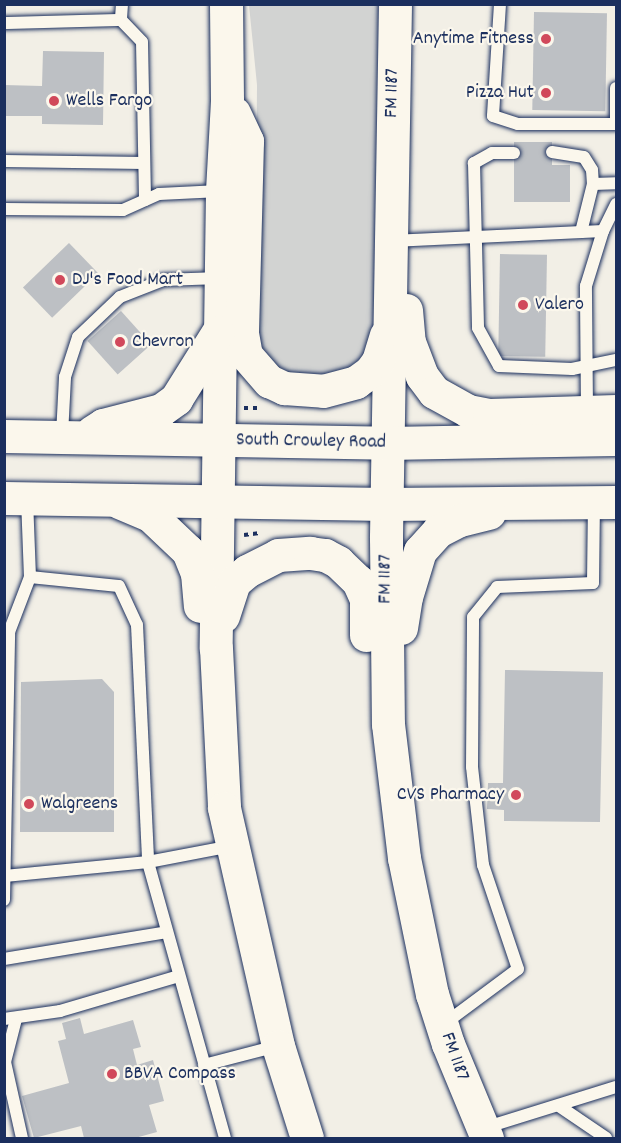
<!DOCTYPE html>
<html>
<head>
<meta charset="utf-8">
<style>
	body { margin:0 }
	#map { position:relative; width:621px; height:1143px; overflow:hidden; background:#f2efe6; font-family:Dekko,sans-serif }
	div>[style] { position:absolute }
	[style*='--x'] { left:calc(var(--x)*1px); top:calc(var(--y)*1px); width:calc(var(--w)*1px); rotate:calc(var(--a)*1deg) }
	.green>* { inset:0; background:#d2d3d2 }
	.building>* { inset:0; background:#bdc0c4; transform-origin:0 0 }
	.path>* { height:4px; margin-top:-2px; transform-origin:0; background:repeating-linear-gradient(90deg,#1b2f5e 0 4.5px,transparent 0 9px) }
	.roads { filter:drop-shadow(0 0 2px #1b2f5e) drop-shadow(0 0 2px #1b2f5e) }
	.lane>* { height:12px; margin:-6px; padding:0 6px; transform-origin:6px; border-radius:6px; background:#fbf7ec }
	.secondary>* { height:33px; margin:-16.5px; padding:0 16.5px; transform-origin:16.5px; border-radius:16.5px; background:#fbf7ec }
	.dots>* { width:16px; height:16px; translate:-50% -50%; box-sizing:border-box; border:3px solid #fbf7ec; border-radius:50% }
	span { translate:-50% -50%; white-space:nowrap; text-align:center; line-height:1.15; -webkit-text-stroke:4.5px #fbf7ec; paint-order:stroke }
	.poi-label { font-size:20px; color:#1b2f5e }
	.right { translate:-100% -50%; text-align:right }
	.left { translate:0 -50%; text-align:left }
	.street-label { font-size:20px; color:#1b2f5e }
	.frame { position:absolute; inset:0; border:6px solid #1b2f5e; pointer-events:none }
</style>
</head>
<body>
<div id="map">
	<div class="green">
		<i style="clip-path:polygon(249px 5px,381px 5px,373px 346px,366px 361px,338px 377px,282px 374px,255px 344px,257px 85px)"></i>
	</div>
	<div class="building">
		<i style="left:534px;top:12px;width:73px;height:98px;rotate:1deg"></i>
		<i style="clip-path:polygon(43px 51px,104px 52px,103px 125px,42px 124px,42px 116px,4px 116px,4px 85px,42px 86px)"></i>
		<i style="clip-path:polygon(514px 142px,552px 142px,552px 165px,570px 165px,570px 202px,514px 202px)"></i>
		<i style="left:69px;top:243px;width:42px;height:64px;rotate:46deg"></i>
		<i style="left:500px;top:254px;width:47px;height:102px;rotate:1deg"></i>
		<i style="left:121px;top:311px;width:45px;height:45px;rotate:48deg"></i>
		<i style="clip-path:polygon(505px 670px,603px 672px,600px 822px,504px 821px,504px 810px,487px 809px,488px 783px,503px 783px)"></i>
		<i style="clip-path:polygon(102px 679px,114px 692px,114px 832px,20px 832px,21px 682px)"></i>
		<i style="clip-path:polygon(80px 1018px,84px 1034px,133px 1020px,141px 1047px,133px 1049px,137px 1065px,153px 1060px,164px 1101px,149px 1105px,157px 1132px,135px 1138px,84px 1138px,81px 1126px,34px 1138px,22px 1096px,69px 1083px,58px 1041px,66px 1039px,62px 1023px)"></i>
	</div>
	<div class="path">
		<i style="--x:244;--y:408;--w:16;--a:0"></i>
		<i style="--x:244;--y:535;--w:16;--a:-7"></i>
	</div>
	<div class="roads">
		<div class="lane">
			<i style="--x:122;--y:4;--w:16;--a:94"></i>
			<i style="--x:121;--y:20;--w:30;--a:46"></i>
			<i style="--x:142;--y:42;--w:158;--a:88.9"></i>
			<i style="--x:500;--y:4;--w:112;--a:93.6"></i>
			<i style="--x:493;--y:116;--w:26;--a:18"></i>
			<i style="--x:518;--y:124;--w:98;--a:0"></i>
			<i style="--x:616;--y:124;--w:36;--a:-90"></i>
			<i style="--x:4;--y:23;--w:117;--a:-1.5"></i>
			<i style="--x:552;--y:152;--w:32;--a:9"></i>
			<i style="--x:584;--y:157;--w:15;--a:58"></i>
			<i style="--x:592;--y:170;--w:14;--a:86"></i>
			<i style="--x:514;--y:153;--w:22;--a:180"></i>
			<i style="--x:492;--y:153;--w:21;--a:151"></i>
			<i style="--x:474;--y:163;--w:165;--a:88.6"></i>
			<i style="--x:478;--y:328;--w:43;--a:61.1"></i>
			<i style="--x:499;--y:366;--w:73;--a:2.4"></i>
			<i style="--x:572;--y:369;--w:45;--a:-11.6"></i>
			<i style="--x:4;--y:161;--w:140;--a:0.8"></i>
			<i style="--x:4;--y:209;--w:119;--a:0.5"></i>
			<i style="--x:123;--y:210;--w:39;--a:-24"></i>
			<i style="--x:159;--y:194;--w:61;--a:-2.8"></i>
			<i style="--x:581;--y:232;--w:49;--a:-76"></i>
			<i style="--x:593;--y:184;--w:23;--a:-2"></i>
			<i style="--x:392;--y:241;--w:211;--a:-2.7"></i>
			<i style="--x:603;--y:231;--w:30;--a:-64"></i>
			<i style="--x:587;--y:410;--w:124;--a:-90.5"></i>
			<i style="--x:586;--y:286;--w:58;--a:-72.8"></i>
			<i style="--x:62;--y:435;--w:58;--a:-87"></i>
			<i style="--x:65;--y:377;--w:42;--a:-72"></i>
			<i style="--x:78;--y:337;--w:58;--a:-43.6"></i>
			<i style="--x:120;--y:297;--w:46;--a:-21.6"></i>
			<i style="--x:163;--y:280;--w:57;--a:-2"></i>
			<i style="--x:27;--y:499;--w:78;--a:87.8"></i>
			<i style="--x:4;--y:900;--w:268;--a:-88.9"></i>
			<i style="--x:9;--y:632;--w:59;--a:-69.1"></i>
			<i style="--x:30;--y:577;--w:89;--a:5.8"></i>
			<i style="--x:119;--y:586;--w:43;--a:65.2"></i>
			<i style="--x:137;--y:625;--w:237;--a:87.3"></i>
			<i style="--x:148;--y:862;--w:144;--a:174.4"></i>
			<i style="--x:4;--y:959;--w:165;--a:-9.4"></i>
			<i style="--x:4;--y:1019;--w:57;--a:-8.1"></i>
			<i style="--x:60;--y:1011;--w:124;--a:-16.4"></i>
			<i style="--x:16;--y:1019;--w:44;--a:104.3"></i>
			<i style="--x:5;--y:1062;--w:78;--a:77.4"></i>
			<i style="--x:444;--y:1024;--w:92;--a:-36.6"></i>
			<i style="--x:518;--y:969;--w:110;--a:-108.6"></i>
			<i style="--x:483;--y:865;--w:99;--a:-96.4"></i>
			<i style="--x:472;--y:767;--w:150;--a:-89.6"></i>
			<i style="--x:473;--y:617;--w:38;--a:-51"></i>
			<i style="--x:497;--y:587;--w:96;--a:-2.4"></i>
			<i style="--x:593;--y:583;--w:80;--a:-89.3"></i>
			<i style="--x:204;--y:1065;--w:75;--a:-14.6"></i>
			<i style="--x:559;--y:1106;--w:57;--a:34.2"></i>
			<i style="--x:484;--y:1128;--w:138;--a:-17.3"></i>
			<i style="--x:225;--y:1138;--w:287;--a:-105.6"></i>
			<i style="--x:148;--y:862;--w:86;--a:-10.8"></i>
		</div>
		<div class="secondary">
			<i style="--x:226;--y:4;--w:97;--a:89.4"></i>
			<i style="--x:227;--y:101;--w:90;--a:93.2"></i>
			<i style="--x:222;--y:191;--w:457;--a:90.8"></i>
			<i style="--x:216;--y:648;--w:160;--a:87.1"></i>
			<i style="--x:224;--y:808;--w:244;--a:77.2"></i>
			<i style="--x:278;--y:1046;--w:96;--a:72.5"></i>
			<i style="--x:395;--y:4;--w:534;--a:90.97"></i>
			<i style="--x:386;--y:538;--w:186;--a:89.4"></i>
			<i style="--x:388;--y:724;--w:135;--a:83.2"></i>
			<i style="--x:404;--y:858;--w:139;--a:78.4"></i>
			<i style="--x:432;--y:994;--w:52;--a:72.3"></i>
			<i style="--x:448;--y:1044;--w:102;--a:67.5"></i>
			<i style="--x:234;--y:113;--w:31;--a:65"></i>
			<i style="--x:247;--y:141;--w:192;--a:91.5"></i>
			<i style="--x:242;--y:333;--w:22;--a:80"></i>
			<i style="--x:246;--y:355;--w:35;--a:49"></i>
			<i style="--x:269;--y:381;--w:17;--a:25"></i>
			<i style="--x:284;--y:388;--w:39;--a:4"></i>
			<i style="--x:323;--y:391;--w:34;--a:-15"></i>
			<i style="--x:356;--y:382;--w:17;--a:-36"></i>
			<i style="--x:370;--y:372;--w:14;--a:-54"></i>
			<i style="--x:378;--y:361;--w:27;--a:-73"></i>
			<i style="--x:406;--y:310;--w:32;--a:85"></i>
			<i style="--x:409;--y:342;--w:36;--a:69"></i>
			<i style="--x:422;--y:376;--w:20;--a:53"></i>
			<i style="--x:434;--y:392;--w:39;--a:29"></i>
			<i style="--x:468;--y:411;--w:21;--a:11"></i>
			<i style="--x:489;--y:415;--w:127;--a:-1.8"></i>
			<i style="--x:92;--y:432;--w:13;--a:-32"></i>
			<i style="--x:103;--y:425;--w:60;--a:-14.5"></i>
			<i style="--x:161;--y:410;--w:19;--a:-36"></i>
			<i style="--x:176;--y:399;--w:79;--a:-57.9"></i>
			<i style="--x:4;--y:436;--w:383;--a:1"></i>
			<i style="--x:387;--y:443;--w:229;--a:-1"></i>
			<i style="--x:4;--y:498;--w:382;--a:0.9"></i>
			<i style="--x:386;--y:504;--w:230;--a:-0.5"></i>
			<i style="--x:119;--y:502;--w:34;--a:23"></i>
			<i style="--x:150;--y:515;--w:52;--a:43.5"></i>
			<i style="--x:188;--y:551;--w:24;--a:68"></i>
			<i style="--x:197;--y:573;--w:33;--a:85"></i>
			<i style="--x:223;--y:616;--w:36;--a:-72"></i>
			<i style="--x:234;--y:582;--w:17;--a:-40"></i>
			<i style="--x:247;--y:571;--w:35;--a:-27"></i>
			<i style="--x:278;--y:555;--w:32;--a:-4"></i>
			<i style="--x:310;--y:553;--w:15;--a:8"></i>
			<i style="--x:325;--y:555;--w:15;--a:28"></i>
			<i style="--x:338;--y:562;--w:28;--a:44"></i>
			<i style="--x:358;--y:581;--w:20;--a:66"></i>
			<i style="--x:366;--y:599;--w:36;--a:90"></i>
			<i style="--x:401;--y:628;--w:31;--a:-81"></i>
			<i style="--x:406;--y:597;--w:48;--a:-73.1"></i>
			<i style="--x:420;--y:551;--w:27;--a:-48"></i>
			<i style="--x:438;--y:531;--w:25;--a:-27"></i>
			<i style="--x:460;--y:520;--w:30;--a:-14"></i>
		</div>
	</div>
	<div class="dots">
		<i style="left:546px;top:39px;background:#d1495b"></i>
		<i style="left:546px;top:93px;background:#d1495b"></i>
		<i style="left:54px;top:101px;background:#d1495b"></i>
		<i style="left:60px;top:280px;background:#d1495b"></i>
		<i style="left:523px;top:305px;background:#d1495b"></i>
		<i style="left:120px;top:342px;background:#d1495b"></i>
		<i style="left:516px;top:795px;background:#d1495b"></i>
		<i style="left:29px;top:804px;background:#d1495b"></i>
		<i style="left:112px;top:1074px;background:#d1495b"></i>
	</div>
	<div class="poi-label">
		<span class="right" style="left:534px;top:39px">Anytime Fitness</span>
		<span class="right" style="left:534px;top:93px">Pizza Hut</span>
		<span class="left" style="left:66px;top:101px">Wells Fargo</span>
		<span class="left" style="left:72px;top:280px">DJ's Food Mart</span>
		<span class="left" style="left:535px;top:305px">Valero</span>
		<span class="left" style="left:132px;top:342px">Chevron</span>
		<span class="right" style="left:504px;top:795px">CVS Pharmacy</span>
		<span class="left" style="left:41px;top:804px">Walgreens</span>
		<span class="left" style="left:124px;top:1074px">BBVA Compass</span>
	</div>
	<div class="street-label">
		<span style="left:393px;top:93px;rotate:-89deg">FM 1187</span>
		<span style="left:311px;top:442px;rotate:1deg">South Crowley Road</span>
		<span style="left:386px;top:579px;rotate:-90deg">FM 1187</span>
		<span style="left:454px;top:1057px;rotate:70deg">FM 1187</span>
	</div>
	<div class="frame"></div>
</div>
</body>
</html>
